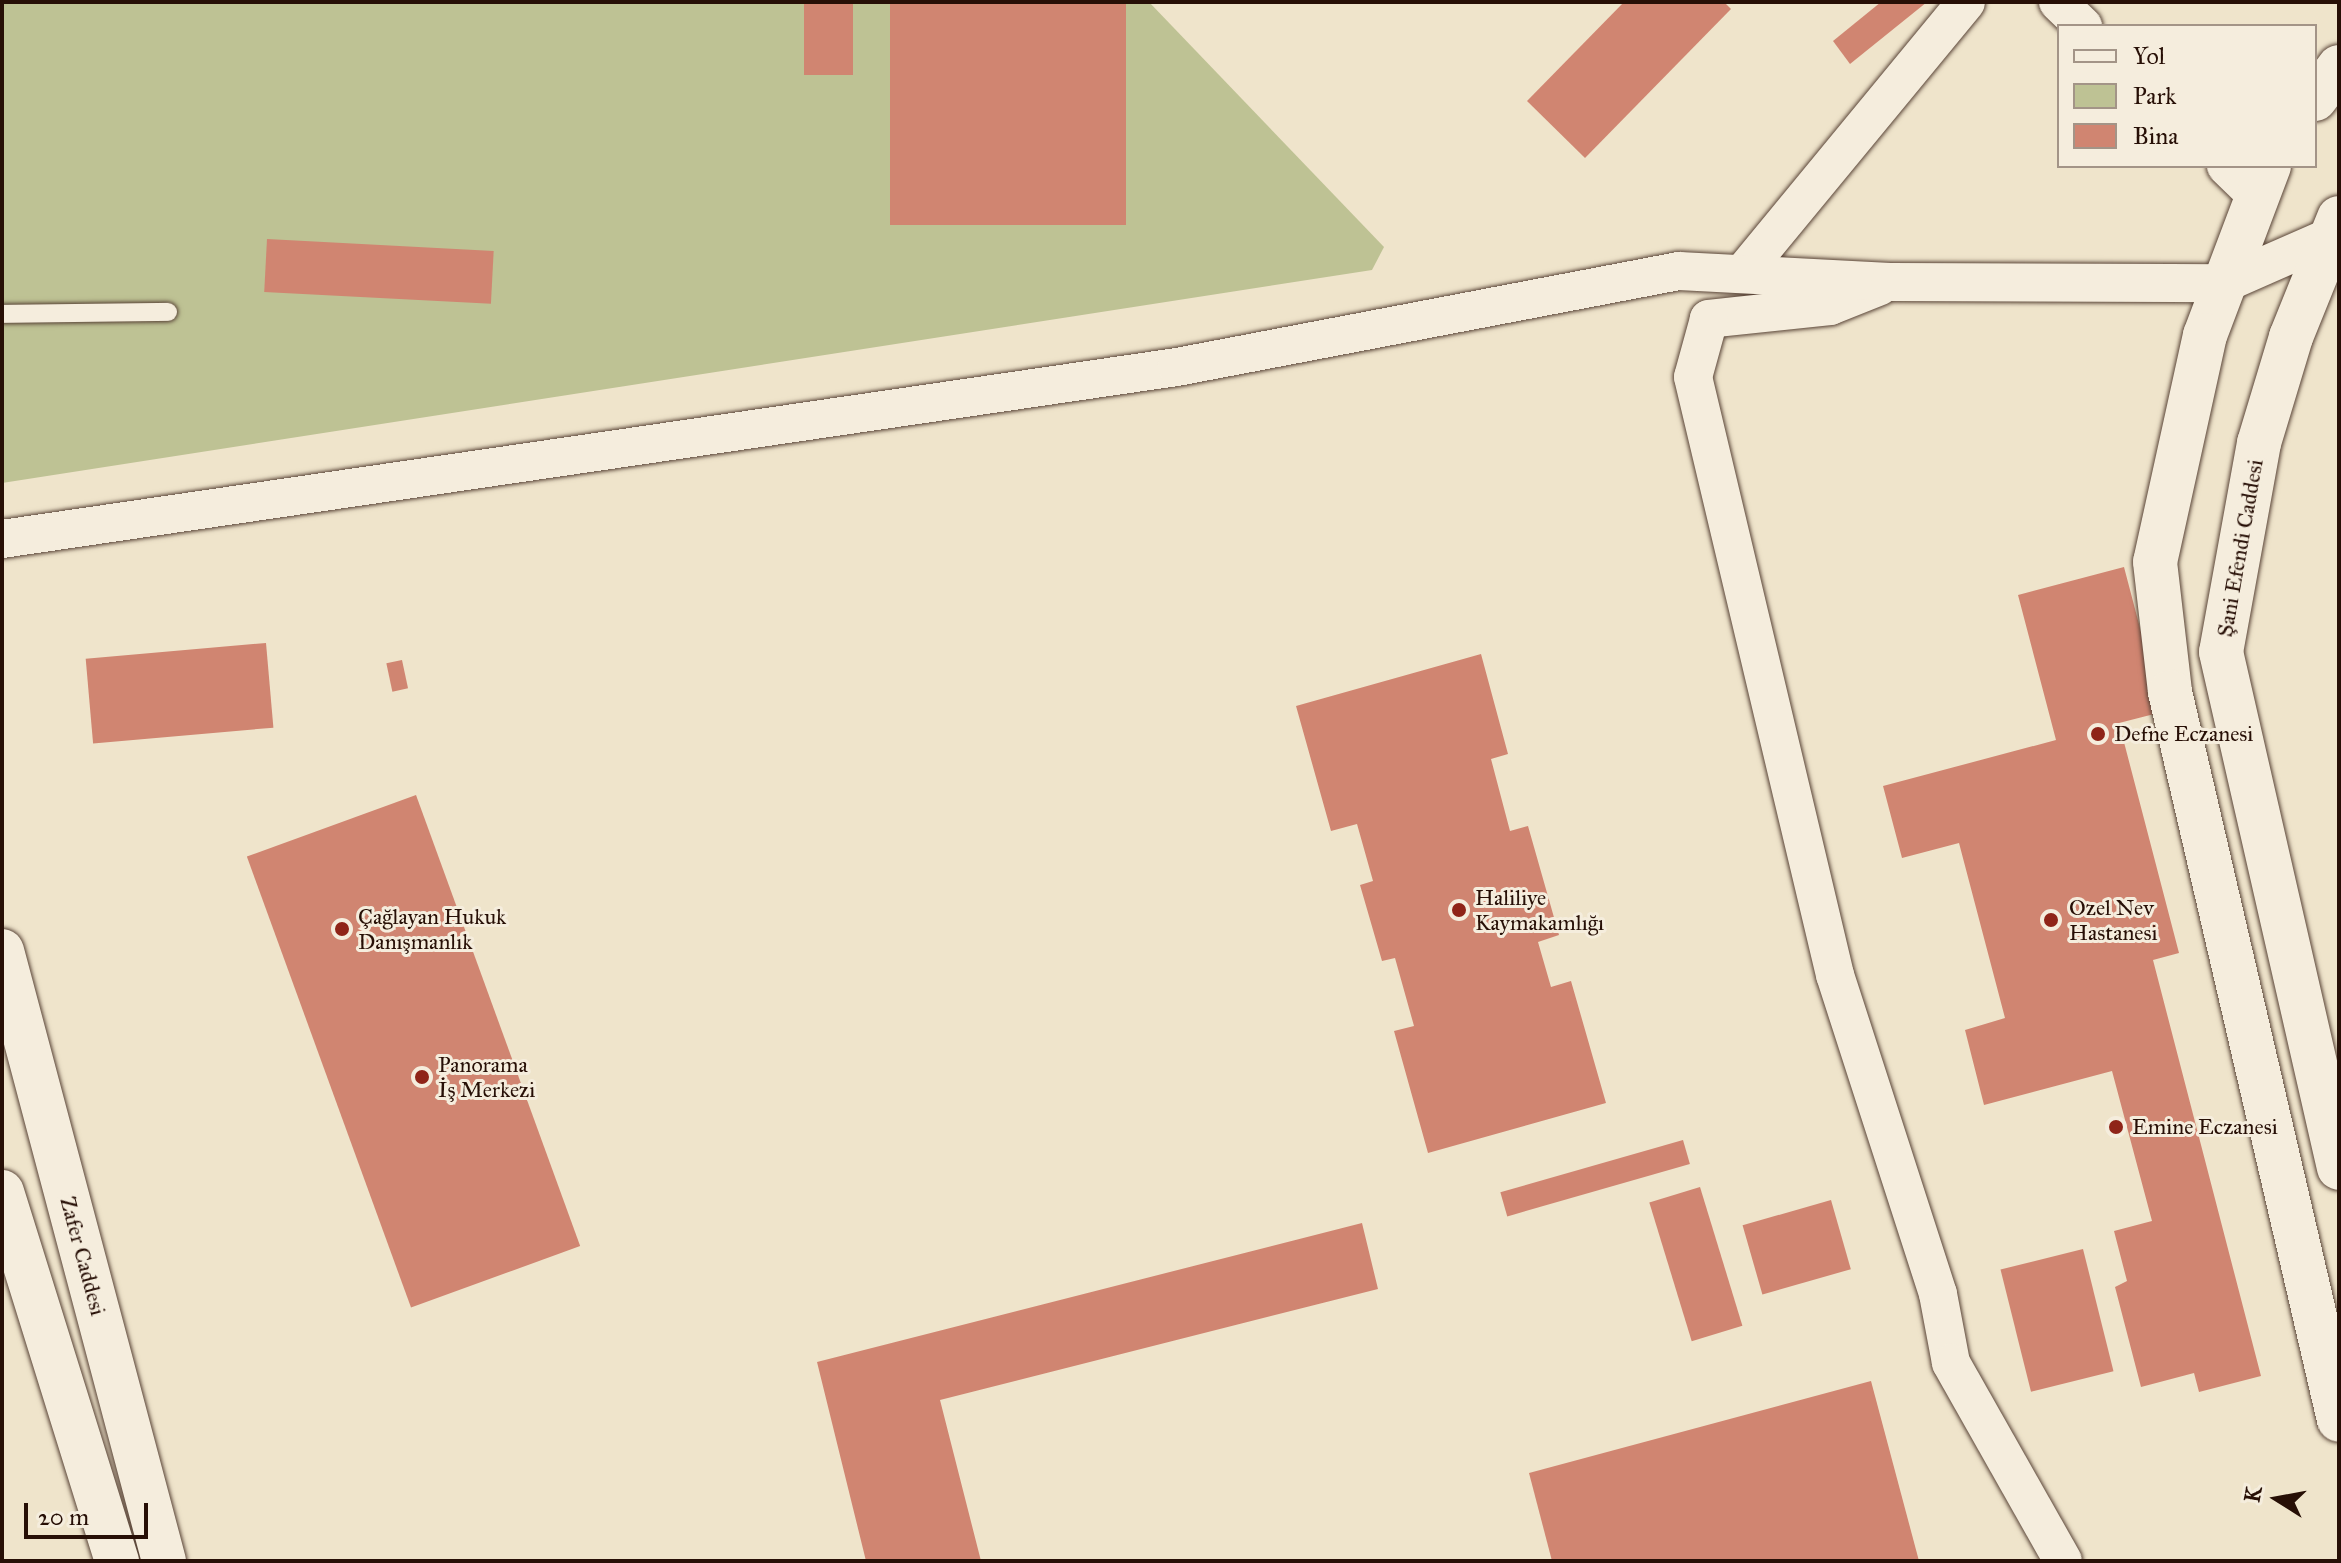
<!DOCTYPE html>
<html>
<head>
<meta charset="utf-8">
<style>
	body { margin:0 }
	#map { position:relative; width:2341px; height:1563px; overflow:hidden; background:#efe4cb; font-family:"IM FELL Great Primer",serif }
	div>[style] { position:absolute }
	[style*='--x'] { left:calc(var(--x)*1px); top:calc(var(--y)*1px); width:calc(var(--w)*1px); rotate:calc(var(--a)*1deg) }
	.green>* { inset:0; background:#bec294 }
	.building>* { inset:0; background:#d08571; transform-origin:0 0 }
	.roads { filter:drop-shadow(0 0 2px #594437) drop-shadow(0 0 2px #594437) }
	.service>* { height:18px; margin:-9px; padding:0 9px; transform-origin:9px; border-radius:9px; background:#f5eddd }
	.minor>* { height:38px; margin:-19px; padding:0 19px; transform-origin:19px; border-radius:19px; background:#f5eddd }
	.secondary>* { height:44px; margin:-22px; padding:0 22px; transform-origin:22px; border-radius:22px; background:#f5eddd }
	.dots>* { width:22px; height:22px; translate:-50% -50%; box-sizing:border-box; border:4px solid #f5eddd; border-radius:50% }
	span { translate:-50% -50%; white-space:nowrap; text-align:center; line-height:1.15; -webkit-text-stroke:6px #f5eddd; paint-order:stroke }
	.street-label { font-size:22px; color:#270f06 }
	.poi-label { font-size:22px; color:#270f06 }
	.left { translate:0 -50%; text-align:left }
	.frame { position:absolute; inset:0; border:4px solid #270f06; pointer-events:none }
	.legend { position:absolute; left:2057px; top:24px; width:260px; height:144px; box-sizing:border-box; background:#f5eddd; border:2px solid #a39487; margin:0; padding:10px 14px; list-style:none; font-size:24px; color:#270f06 }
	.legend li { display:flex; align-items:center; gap:16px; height:40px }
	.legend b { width:40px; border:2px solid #a39487 }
	.north { position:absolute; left:2237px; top:1459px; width:80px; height:80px; -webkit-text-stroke:6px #f5eddd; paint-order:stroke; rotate:281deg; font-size:22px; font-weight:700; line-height:32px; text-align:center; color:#270f06 }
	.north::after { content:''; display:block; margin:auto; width:28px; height:36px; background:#270f06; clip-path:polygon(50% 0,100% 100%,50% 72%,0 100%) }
	.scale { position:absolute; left:24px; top:1503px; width:124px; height:36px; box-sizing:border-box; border:4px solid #270f06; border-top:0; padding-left:10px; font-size:24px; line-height:28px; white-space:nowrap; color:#270f06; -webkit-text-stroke:6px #f5eddd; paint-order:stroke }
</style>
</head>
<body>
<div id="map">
	<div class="green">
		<i style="clip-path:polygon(2px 2px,1149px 2px,1384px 247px,1372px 270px,2px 483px)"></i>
	</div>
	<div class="building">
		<i style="left:804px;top:2px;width:49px;height:73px"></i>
		<i style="left:890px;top:2px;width:236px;height:223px"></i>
		<i style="clip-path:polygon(1624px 2px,1724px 2px,1731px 9px,1585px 158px,1527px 101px)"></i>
		<i style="clip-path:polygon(1881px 2px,1927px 2px,1850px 64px,1833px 41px)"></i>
		<i style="left:267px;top:239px;width:227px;height:53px;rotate:3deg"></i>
		<i style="clip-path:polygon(2124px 567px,2162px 712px,2119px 723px,2179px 953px,2153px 960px,2261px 1376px,2199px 1392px,2194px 1373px,2141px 1387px,2115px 1287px,2127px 1281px,2114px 1231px,2152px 1221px,2112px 1071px,1984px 1105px,1965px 1030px,2005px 1018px,1959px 843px,1902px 858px,1883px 786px,2056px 740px,2018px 595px)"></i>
		<i style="left:266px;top:643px;width:85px;height:181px;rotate:85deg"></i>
		<i style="clip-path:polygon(1481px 654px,1508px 754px,1491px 759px,1510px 831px,1528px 826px,1559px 935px,1538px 942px,1551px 987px,1571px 981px,1606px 1103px,1428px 1153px,1394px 1031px,1414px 1026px,1395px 958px,1382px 961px,1360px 885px,1373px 881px,1357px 824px,1331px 831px,1296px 706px)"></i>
		<i style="left:402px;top:660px;width:29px;height:16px;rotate:78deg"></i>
		<i style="left:416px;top:795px;width:480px;height:180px;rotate:70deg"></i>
		<i style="left:1683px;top:1140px;width:25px;height:190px;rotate:74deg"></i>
		<i style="left:1700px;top:1187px;width:145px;height:53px;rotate:73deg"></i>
		<i style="left:1831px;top:1200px;width:72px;height:92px;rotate:74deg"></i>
		<i style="clip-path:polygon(1362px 1223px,1378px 1289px,940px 1400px,981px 1561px,866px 1561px,817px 1362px)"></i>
		<i style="left:2083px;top:1249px;width:126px;height:85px;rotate:76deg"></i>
		<i style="clip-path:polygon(1871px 1381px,1919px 1561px,1552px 1561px,1529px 1473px)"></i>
	</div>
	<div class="roads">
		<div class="service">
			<i style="--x:2;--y:314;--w:166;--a:-0.7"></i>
		</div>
		<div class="minor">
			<i style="--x:2058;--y:2;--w:35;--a:44"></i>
			<i style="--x:2226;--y:166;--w:45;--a:44.1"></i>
			<i style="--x:1742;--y:274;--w:352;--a:-50.5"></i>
			<i style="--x:1880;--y:286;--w:54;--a:158.2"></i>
			<i style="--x:1830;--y:306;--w:122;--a:173.9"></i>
			<i style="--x:1709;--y:319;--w:60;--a:105.4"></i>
			<i style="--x:1693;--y:377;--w:615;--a:76.64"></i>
			<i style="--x:1835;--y:975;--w:335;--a:72.1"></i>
			<i style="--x:1938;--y:1294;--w:70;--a:79.3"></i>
			<i style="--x:1951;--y:1363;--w:227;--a:60.5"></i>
			<i style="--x:2;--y:539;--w:1188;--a:-8.33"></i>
			<i style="--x:1177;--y:367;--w:511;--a:-10.83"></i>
			<i style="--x:1679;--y:271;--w:211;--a:3"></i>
			<i style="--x:1890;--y:282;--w:335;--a:0.2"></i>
			<i style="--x:2225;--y:283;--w:124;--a:-23.7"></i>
		</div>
		<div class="secondary">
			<i style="--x:2315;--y:99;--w:40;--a:-53"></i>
			<i style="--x:2269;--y:166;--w:181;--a:110.7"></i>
			<i style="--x:2205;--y:335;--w:232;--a:102.4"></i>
			<i style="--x:2155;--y:562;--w:131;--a:83.4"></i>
			<i style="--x:2170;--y:692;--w:747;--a:76.93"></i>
			<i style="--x:2339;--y:218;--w:128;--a:112"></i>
			<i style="--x:2291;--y:337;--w:111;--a:106.8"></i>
			<i style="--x:2259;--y:443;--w:212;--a:100.3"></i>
			<i style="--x:2221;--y:652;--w:529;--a:77.12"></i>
			<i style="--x:2;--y:951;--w:631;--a:75.13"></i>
			<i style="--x:2;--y:1192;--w:387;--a:72.7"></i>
		</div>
	</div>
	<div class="dots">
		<i style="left:2098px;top:734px;background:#8f2418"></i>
		<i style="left:1459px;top:910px;background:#8f2418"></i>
		<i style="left:2051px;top:920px;background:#8f2418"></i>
		<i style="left:342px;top:929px;background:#8f2418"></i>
		<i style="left:422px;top:1077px;background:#8f2418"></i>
		<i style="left:2116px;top:1127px;background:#8f2418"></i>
	</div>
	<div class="street-label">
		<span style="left:2240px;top:548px;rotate:-80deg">Şani Efendi Caddesi</span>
		<span style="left:83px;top:1256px;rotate:75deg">Zafer Caddesi</span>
	</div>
	<div class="poi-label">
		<span class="left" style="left:2114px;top:734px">Defne Eczanesi</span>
		<span class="left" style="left:1475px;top:910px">Haliliye<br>Kaymakamlığı</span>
		<span class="left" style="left:2069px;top:920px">Ozel Nev<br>Hastanesi</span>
		<span class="left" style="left:358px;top:929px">Çağlayan Hukuk<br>Danışmanlık</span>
		<span class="left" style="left:438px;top:1077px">Panorama<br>İş Merkezi</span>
		<span class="left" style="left:2132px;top:1127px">Emine Eczanesi</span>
	</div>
	<div class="frame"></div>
	<ul class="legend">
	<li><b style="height:10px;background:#f5eddd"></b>Yol</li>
	<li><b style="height:22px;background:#bec294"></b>Park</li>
	<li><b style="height:22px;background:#d08571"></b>Bina</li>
	</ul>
	<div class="north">K</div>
	<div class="scale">20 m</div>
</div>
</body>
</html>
